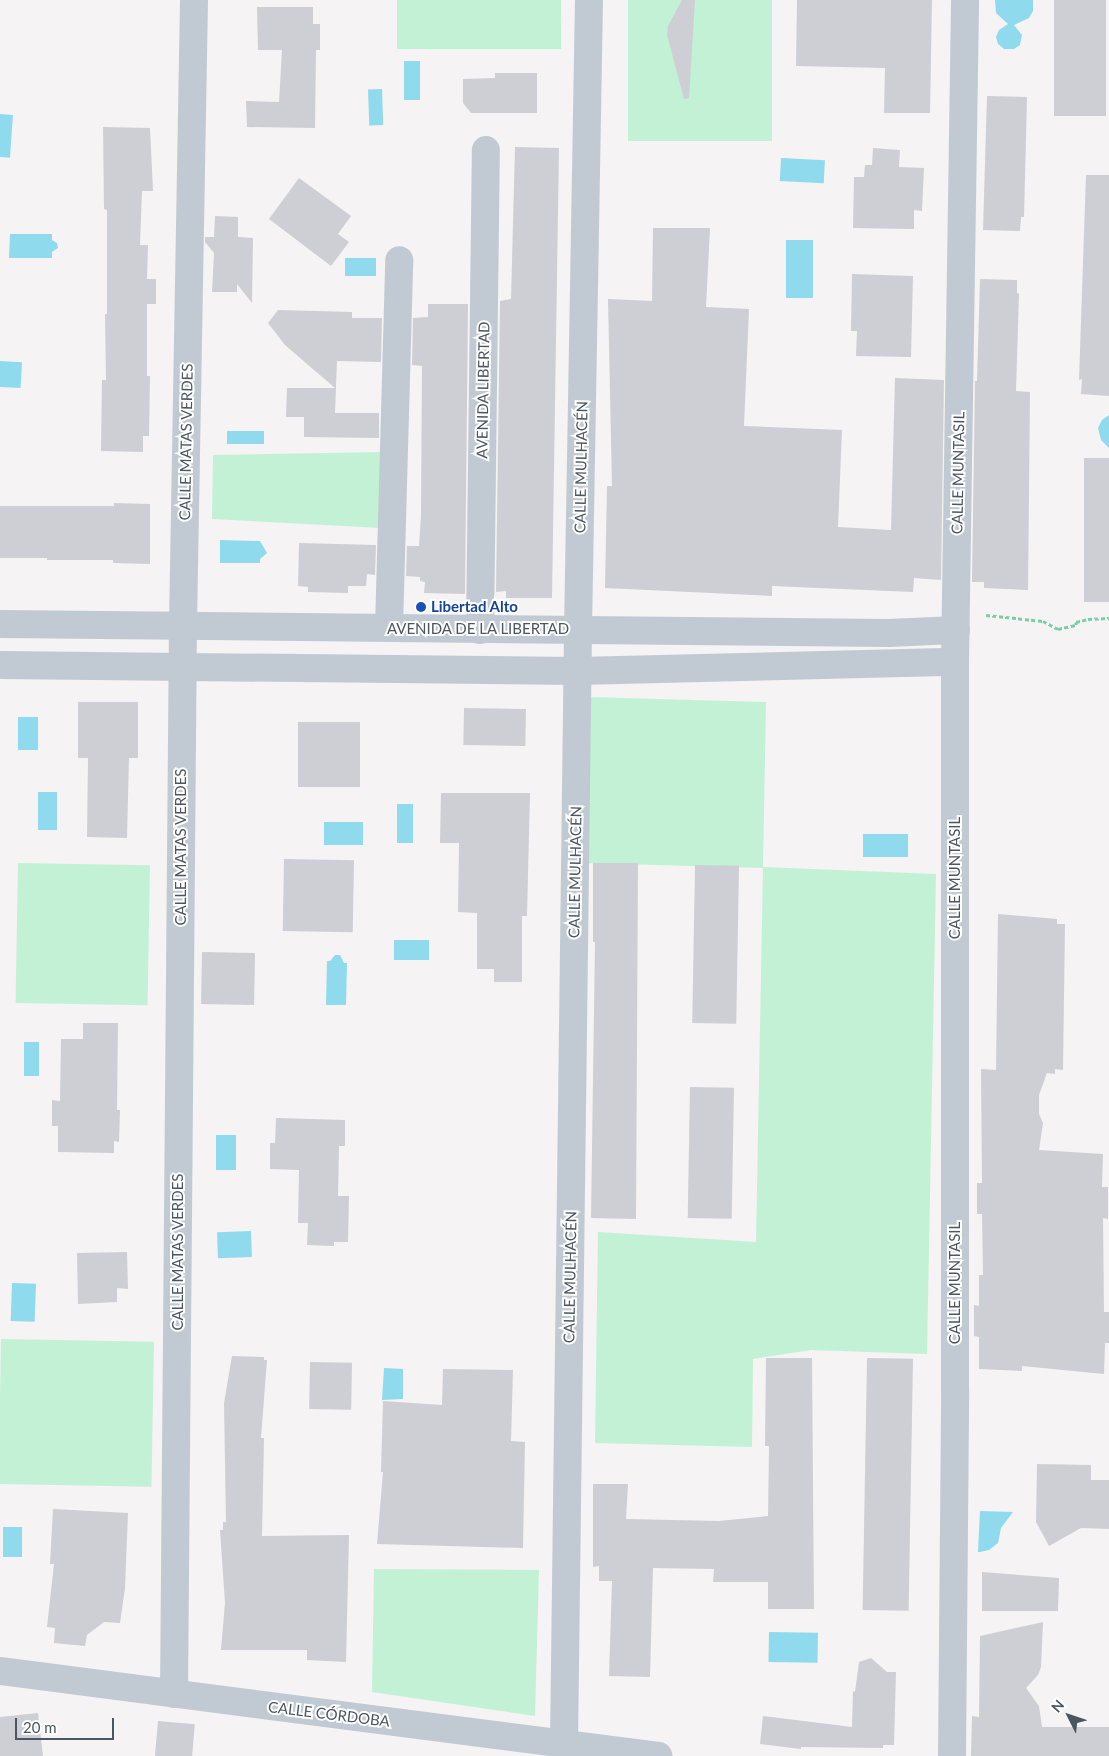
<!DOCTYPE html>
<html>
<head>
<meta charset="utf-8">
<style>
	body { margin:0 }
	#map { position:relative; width:1109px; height:1756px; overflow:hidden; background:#f5f3f3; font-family:Lato,sans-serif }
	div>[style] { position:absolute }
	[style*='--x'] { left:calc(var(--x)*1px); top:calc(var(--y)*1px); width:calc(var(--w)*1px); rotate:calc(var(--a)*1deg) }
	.green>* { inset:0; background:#c3f1d5; transform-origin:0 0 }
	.water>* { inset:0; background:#90daee; transform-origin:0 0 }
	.building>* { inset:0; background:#cdcfd5; transform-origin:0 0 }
	.path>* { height:3px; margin-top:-1.5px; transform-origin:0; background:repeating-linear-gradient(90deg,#7ad0a6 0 4px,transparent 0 6.5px) }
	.minor>* { height:28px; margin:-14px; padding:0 14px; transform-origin:14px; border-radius:14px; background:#c1cad2 }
	.tertiary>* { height:28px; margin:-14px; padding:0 14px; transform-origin:14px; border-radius:14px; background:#c1cad2 }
	.dots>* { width:14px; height:14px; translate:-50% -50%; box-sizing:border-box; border:2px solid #fff; border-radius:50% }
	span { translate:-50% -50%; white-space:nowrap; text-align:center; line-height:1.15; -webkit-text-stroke:4px #fff; paint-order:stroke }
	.street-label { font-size:15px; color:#4a5661 }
	.transit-label { font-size:15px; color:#164399; font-weight:700 }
	.left { translate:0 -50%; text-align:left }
	.north { position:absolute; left:1044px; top:1691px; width:50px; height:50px; -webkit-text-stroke:4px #fff; paint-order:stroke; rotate:311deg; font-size:14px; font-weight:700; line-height:20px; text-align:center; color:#4a5661 }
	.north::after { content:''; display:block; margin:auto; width:18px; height:22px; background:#4a5661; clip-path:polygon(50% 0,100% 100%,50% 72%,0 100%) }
	.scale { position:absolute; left:15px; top:1718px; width:99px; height:22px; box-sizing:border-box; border:2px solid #4a5661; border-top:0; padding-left:6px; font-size:15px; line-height:18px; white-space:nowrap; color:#4a5661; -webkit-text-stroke:4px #fff; paint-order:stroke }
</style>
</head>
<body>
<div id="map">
	<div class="green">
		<i style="left:397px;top:0;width:164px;height:49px"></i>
		<i style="left:628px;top:0;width:144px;height:141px"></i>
		<i style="clip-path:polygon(384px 452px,381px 528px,212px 519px,213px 455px)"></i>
		<i style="clip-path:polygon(588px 697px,766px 702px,763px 867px,936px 874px,927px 1354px,811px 1350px,753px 1359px,752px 1447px,595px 1443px,598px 1232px,756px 1242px,763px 868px,586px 863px)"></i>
		<i style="left:18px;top:863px;width:132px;height:140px;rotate:1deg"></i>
		<i style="left:1px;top:1339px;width:153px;height:145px;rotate:1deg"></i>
		<i style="clip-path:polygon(374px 1569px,539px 1570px,535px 1716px,372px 1692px)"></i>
	</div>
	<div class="water">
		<i style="clip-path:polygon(995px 0,1033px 0,1033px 11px,1029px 18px,1014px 25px,1022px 35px,1020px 45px,1014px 49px,1004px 49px,998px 44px,996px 37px,999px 30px,1008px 24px,996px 13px)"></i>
		<i style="left:404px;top:61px;width:16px;height:39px"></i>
		<i style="left:382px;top:89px;width:36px;height:14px;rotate:88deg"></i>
		<i style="left:0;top:114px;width:13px;height:43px;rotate:4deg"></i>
		<i style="left:781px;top:158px;width:44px;height:23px;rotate:3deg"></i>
		<i style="clip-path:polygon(10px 234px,52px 234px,52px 240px,57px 243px,58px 248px,52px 252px,52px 258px,9px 258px)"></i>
		<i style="left:786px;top:240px;width:27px;height:58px"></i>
		<i style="left:345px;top:258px;width:31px;height:18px"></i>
		<i style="left:0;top:361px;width:22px;height:26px;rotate:3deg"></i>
		<i style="clip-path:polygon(1109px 415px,1109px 448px,1101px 440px,1098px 428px,1102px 420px)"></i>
		<i style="left:227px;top:431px;width:37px;height:13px"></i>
		<i style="clip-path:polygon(220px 540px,260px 541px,267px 553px,260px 559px,260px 563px,220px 563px)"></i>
		<i style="left:18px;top:717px;width:20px;height:33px"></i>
		<i style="left:38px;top:792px;width:19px;height:38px"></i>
		<i style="left:397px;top:804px;width:16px;height:39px"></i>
		<i style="left:324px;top:822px;width:39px;height:23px"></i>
		<i style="left:908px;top:834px;width:23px;height:45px;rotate:90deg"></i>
		<i style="left:429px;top:940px;width:20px;height:35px;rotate:90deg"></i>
		<i style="clip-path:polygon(335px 955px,340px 955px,344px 963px,347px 963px,346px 1005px,326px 1005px,327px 961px,330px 961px)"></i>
		<i style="left:24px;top:1042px;width:15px;height:34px"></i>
		<i style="left:216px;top:1135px;width:20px;height:35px"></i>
		<i style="left:251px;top:1231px;width:26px;height:34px;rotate:88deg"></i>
		<i style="left:12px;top:1283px;width:24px;height:38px;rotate:2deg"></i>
		<i style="clip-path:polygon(384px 1368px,403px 1369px,403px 1399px,382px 1400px)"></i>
		<i style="clip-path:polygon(980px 1511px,1013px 1512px,1001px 1528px,998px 1543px,989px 1550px,980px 1552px,978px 1552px)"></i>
		<i style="left:3px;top:1527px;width:19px;height:30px"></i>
		<i style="left:769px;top:1632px;width:49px;height:30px;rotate:1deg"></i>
	</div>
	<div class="building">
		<i style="clip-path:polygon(682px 0,695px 0,689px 98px,684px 99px,667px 35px,668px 26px)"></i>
		<i style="clip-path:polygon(797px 0,932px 0,930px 113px,884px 113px,885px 68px,796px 66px)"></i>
		<i style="left:1054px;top:0;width:52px;height:116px"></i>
		<i style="clip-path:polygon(257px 7px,313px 7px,313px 24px,320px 24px,320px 50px,316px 50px,315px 128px,247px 127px,246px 101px,279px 102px,282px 50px,258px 50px)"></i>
		<i style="clip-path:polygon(495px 73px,537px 73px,537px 113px,471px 113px,463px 103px,463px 79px,495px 78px)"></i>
		<i style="clip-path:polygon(987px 96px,1027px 97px,1024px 217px,1021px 217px,1020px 231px,983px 230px)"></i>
		<i style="clip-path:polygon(103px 127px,150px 128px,153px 191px,142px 191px,140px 245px,148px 245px,147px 279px,156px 279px,156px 304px,147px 304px,147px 376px,150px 376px,149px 436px,143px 436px,143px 452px,101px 451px,102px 380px,106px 380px,105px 314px,107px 314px,107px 210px,104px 209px)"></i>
		<i style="clip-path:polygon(515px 147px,559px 148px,552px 598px,506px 598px,506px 591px,496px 592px,500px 301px,511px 299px)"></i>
		<i style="clip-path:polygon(873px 148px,900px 150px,899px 167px,924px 168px,922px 211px,914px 210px,914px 229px,853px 228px,854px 177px,864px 177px,865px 165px,872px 165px)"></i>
		<i style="clip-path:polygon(1086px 175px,1109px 175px,1109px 396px,1081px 394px,1082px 379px,1079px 380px)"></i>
		<i style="clip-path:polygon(299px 178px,351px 216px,338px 234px,349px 242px,331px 266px,269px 219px)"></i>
		<i style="clip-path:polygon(215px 216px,238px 217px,238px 237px,253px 238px,252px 303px,237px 284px,237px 292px,212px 292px,214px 253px,205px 242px,205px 237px,214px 237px)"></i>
		<i style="clip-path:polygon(653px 228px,710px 228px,706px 307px,749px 309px,744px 426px,842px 430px,838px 527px,891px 530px,895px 378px,944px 380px,941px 580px,914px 578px,913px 592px,772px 586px,772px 596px,605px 588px,607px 486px,612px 486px,608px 299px,652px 301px)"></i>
		<i style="clip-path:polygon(852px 274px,913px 276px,911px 357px,856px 356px,857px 331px,851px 331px)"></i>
		<i style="clip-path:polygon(980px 279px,1017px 280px,1017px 293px,1019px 294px,1016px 391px,1030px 392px,1028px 590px,984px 588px,984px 582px,972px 582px,975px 381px,977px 381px)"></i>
		<i style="clip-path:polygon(428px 304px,468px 304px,465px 594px,424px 593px,425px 582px,420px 581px,420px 577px,406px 576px,407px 546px,419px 546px,421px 516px,422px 366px,412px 365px,413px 318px,428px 317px)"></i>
		<i style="clip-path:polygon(278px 310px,352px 312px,352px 318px,382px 318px,381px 362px,337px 361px,335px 413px,379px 413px,379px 438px,304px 437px,304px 417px,286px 417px,287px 388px,335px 388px,285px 345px,268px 323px)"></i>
		<i style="left:1084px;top:458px;width:25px;height:144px"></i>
		<i style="clip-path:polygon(114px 503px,150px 504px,150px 564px,113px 563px,113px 560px,47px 560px,47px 558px,0 558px,0 506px,114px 506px)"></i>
		<i style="clip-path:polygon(299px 543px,376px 545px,375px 575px,367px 574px,366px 586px,348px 586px,348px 593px,308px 592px,308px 587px,298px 586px)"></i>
		<i style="clip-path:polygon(78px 702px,138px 702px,138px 758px,129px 758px,127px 838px,87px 837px,88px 758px,78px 758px)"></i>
		<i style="left:464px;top:708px;width:62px;height:37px;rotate:1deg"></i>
		<i style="left:298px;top:722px;width:62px;height:65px"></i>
		<i style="clip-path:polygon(441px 793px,530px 793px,527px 916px,522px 916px,522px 982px,494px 982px,494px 969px,477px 969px,477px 913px,458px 912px,459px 843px,440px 843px)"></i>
		<i style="left:284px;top:859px;width:70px;height:72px;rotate:1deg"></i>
		<i style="clip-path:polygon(593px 863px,638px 863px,636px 1219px,591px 1218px,595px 942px,593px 942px)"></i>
		<i style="left:695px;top:865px;width:44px;height:158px;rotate:1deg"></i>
		<i style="clip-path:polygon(998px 914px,1057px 919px,1057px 924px,1065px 924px,1063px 1070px,1055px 1069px,1055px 1074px,1047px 1073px,1039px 1095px,1039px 1114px,1043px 1123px,1039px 1150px,1103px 1154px,1102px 1187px,1108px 1187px,1108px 1219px,1103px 1218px,1104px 1312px,1109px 1312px,1109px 1343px,1105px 1343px,1104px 1374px,1022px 1366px,1022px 1371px,979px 1369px,979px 1337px,974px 1336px,974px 1305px,979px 1306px,979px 1275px,983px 1275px,982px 1214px,977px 1214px,977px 1183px,982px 1183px,981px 1069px,996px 1070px)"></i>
		<i style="left:202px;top:952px;width:53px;height:52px;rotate:1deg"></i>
		<i style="clip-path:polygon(83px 1023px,118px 1023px,117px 1110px,120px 1110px,119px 1142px,114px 1141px,114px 1153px,58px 1152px,58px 1126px,52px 1126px,52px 1100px,60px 1101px,61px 1039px,83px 1039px)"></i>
		<i style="left:690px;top:1087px;width:44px;height:131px;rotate:1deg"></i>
		<i style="clip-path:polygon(276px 1118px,345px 1120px,345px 1146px,339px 1146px,338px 1196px,349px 1196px,348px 1242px,334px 1242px,334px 1246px,307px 1245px,308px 1223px,298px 1223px,299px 1170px,270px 1169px,270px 1143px,275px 1143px)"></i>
		<i style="clip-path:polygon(127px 1252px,128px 1289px,117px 1288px,117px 1302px,78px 1304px,77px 1253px)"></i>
		<i style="clip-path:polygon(232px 1356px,264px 1357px,264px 1360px,267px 1360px,261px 1438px,264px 1438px,262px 1536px,349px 1535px,346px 1662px,307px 1660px,307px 1650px,221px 1650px,225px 1603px,220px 1530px,223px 1530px,223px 1522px,226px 1522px,224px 1403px)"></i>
		<i style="clip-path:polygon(766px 1358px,812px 1358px,814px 1609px,768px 1609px,768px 1582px,713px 1582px,714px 1569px,653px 1568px,650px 1677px,609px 1676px,612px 1581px,599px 1581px,599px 1566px,593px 1567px,593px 1484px,628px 1484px,626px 1519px,719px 1521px,768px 1516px,769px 1446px,765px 1446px)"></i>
		<i style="left:867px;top:1358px;width:46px;height:252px;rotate:1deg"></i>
		<i style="left:310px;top:1362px;width:42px;height:47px;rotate:1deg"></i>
		<i style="clip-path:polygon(443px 1369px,513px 1370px,511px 1441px,525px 1442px,523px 1548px,377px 1544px,383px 1472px,381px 1472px,383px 1401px,442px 1405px)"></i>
		<i style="clip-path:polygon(1037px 1464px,1091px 1465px,1091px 1480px,1109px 1480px,1109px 1529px,1081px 1528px,1049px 1546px,1036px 1522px)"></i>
		<i style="clip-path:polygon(53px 1509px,128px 1513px,125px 1588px,120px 1623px,104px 1622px,87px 1635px,85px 1646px,54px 1643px,55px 1628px,47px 1627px,54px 1564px,50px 1564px)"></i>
		<i style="clip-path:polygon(982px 1572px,1059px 1578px,1058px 1611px,982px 1611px)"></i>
		<i style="clip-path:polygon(1043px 1622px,1041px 1667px,1038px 1675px,1026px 1688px,1039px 1706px,1042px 1727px,1109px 1727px,1109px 1756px,971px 1756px,972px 1716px,979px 1717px,980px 1636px)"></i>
		<i style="clip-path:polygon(871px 1658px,887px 1672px,896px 1672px,894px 1745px,883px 1745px,883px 1748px,801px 1747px,801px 1749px,760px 1744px,763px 1716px,852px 1727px,853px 1691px,855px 1692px,859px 1662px)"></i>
		<i style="clip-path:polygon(38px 1713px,43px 1756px,0 1756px,0 1717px)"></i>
		<i style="left:158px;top:1721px;width:37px;height:35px;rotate:5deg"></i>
	</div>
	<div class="path">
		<i style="--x:986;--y:615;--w:57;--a:6"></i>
		<i style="--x:1043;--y:621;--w:17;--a:28"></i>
		<i style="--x:1058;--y:629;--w:18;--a:-13"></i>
		<i style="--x:1076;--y:625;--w:3;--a:-90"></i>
		<i style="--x:1076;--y:622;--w:12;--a:-14"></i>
		<i style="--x:1088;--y:619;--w:21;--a:-3"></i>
	</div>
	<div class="minor">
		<i style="--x:389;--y:628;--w:368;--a:-88.4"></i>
		<i style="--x:480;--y:630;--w:480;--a:-89.3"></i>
		<i style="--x:0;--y:1671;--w:664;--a:7.35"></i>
		<i style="--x:174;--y:1694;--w:1070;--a:-89.52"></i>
		<i style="--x:183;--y:624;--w:624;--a:-88.99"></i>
		<i style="--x:564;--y:1744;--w:1114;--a:-89.28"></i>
		<i style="--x:578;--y:630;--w:630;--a:-89"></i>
		<i style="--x:952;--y:1756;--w:365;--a:-89.5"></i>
		<i style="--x:955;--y:1391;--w:729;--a:-90"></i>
	</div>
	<div class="tertiary">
		<i style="--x:0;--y:624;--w:888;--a:0.58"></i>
		<i style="--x:888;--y:633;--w:68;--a:-2.5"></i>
		<i style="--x:0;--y:665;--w:578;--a:0.59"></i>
		<i style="--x:578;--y:671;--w:377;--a:-1.4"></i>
		<i style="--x:955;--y:662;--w:662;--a:-89.13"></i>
	</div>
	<div class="dots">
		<i style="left:421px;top:607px;background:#1a4fb4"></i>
	</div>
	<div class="street-label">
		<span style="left:483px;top:390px;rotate:-89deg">AVENIDA LIBERTAD</span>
		<span style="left:186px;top:442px;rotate:-89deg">CALLE MATAS VERDES</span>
		<span style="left:581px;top:467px;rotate:-89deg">CALLE MULHACÉN</span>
		<span style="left:958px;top:473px;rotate:-89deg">CALLE MUNTASIL</span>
		<span style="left:478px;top:629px">AVENIDA DE LA LIBERTAD</span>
		<span style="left:181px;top:847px;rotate:-90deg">CALLE MATAS VERDES</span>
		<span style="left:575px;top:872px;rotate:-89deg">CALLE MULHACÉN</span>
		<span style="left:955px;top:878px;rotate:-90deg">CALLE MUNTASIL</span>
		<span style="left:178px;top:1252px;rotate:-90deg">CALLE MATAS VERDES</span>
		<span style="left:570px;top:1277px;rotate:-89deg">CALLE MULHACÉN</span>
		<span style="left:955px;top:1283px;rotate:-90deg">CALLE MUNTASIL</span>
		<span style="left:329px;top:1714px;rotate:7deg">CALLE CÓRDOBA</span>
	</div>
	<div class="transit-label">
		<span class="left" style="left:431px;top:607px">Libertad Alto</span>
	</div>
	<div class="north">N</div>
	<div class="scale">20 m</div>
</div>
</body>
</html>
